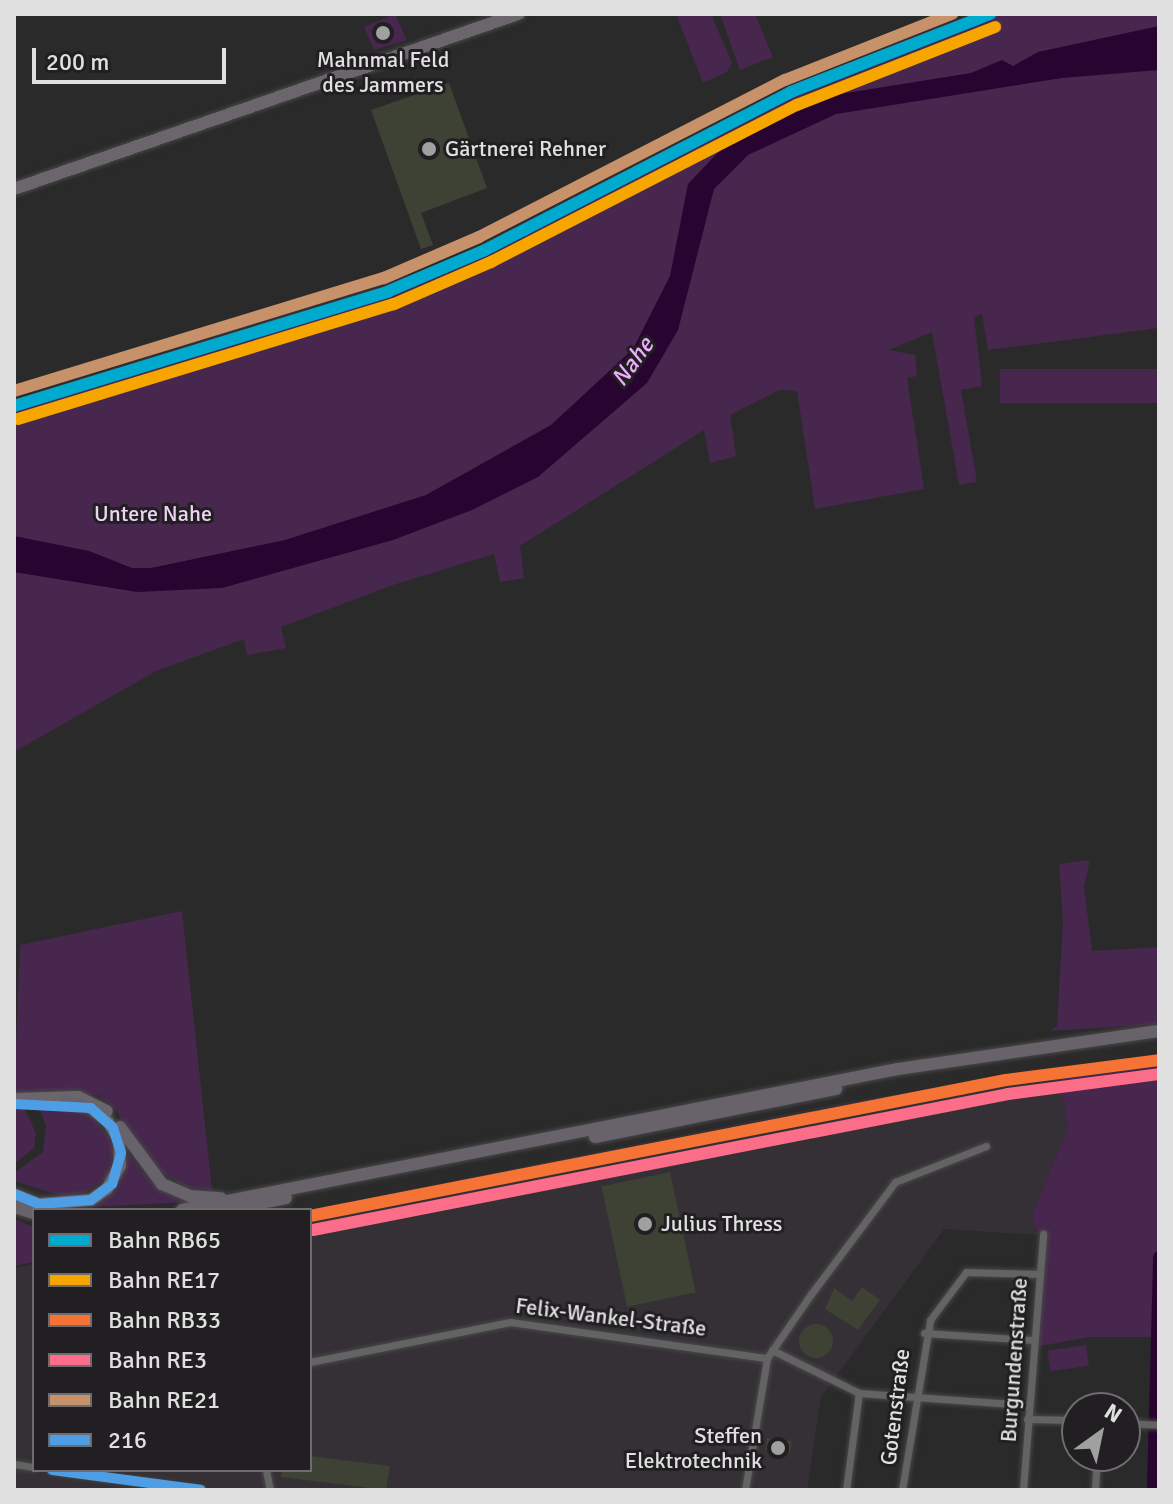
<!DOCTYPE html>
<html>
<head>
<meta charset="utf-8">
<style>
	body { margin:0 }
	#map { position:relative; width:1173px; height:1504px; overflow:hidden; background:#2a2a2a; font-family:Signika,sans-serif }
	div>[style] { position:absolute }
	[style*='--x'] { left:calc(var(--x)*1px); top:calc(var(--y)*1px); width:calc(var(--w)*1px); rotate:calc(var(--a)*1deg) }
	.built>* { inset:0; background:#343035 }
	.green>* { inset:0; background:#47274d; transform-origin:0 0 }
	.water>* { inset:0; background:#280431 }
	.river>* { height:12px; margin:-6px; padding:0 6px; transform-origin:6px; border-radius:6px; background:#280431 }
	.building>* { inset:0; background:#3e4234; transform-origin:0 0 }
	.round { border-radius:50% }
	.roads { filter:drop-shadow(0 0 2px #484848) drop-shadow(0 0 2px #484848) }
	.minor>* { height:7px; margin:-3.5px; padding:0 3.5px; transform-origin:3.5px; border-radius:3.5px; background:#646364 }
	.primary>* { height:12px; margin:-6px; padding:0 6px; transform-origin:6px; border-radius:6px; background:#6b666c }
	.trunk>* { height:12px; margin:-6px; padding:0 6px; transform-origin:6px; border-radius:6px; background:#68626a }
	.bus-1>* { height:10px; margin:-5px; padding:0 5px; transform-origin:5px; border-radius:5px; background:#4d9ee5 }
	.rail-1>* { height:12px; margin:-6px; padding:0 6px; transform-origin:6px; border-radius:6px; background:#00a9ce }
	.rail-2>* { height:12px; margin:-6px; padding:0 6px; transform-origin:6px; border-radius:6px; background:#f7a600 }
	.rail-3>* { height:12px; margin:-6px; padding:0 6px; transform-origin:6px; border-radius:6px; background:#f57335 }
	.rail-4>* { height:12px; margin:-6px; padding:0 6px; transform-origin:6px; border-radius:6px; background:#fb6d88 }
	.rail-5>* { height:12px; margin:-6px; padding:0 6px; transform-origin:6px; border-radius:6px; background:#c7916a }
	.dots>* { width:22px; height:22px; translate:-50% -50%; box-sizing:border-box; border:4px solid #211f21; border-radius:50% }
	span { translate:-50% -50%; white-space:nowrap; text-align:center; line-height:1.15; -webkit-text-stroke:6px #211f21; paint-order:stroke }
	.poi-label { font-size:22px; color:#e1e0e1 }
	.left { translate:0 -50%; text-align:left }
	.right { translate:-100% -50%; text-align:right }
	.park-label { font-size:22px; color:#eed3f4 }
	.street-label { font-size:22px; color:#e1e0e1 }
	.water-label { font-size:24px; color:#efabff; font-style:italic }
	.frame { position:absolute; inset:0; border:16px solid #e1e0e1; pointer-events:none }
	.legend { position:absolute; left:32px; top:1208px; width:280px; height:264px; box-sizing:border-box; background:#211f21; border:2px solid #6e6c6e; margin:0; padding:10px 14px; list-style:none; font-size:24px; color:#e1e0e1 }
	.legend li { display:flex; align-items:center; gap:16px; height:40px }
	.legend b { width:40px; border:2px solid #6e6c6e }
	.north { position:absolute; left:1061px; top:1392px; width:80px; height:80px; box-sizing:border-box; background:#211f21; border:2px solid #6e6c6e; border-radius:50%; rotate:33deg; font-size:22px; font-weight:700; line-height:32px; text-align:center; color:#e1e0e1 }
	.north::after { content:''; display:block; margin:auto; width:28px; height:36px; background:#a1a0a1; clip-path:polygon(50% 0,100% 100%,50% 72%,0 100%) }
	.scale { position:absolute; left:32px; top:48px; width:194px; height:36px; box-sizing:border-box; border:4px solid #e1e0e1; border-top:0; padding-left:10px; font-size:24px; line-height:28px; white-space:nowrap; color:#e1e0e1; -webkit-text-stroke:6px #211f21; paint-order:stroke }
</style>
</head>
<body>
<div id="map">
	<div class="built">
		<i style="clip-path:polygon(968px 14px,998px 14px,793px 94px,488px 252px,391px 294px,14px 409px,14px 399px,438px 266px,788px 86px)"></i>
		<i style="clip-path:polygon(1159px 1054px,1159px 1063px,1059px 1077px,1068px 1128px,1032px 1215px,1038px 1235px,944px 1229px,821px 1397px,807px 1490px,14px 1490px,14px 1268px,34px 1264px,34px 1470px,310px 1470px,307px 1210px,847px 1102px)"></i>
	</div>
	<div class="green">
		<i style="clip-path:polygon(395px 14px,407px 40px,374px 50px,364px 27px)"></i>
		<i style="clip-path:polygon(676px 14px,711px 14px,732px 63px,727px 72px,703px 83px)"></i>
		<i style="clip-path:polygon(720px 14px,755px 14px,773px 57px,740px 70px)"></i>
		<i style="clip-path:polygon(998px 14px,1159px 14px,1159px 328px,988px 350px,982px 314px,974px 317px,982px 386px,961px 390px,977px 482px,959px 485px,932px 332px,889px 350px,915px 355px,917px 376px,907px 378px,924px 489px,815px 509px,797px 391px,780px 390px,730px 415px,736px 456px,710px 463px,704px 430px,520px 546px,524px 578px,500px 582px,494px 554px,393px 585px,281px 627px,286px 648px,247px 655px,244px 639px,156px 671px,14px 752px,14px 408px,391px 294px,488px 252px,793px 94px)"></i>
		<i style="left:1159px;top:369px;width:34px;height:159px;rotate:90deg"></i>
		<i style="clip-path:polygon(1090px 860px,1084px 886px,1092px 951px,1159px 947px,1159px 1024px,1050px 1031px,1057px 1026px,1063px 922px,1059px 864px)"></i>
		<i style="clip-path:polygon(182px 911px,212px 1190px,187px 1187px,153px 1168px,115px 1109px,98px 1095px,14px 1093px,20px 945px)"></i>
		<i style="clip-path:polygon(1159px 1063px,1159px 1337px,1090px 1337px,1035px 1347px,1045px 1235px,1038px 1235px,1032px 1215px,1068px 1128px,1059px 1077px)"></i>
		<i style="clip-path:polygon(67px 1107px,89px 1114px,114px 1143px,111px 1175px,74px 1200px,14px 1181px,14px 1173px,43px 1152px,46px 1126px,39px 1108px)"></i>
		<i style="clip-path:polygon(14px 1108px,24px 1108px,36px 1133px,34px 1148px,14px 1164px)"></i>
		<i style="clip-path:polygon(128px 1153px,154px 1185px,191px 1202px,89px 1207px,115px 1190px)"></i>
		<i style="clip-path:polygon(14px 1219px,34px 1227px,34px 1262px,14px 1266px)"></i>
		<i style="left:1086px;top:1345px;width:21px;height:39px;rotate:82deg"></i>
	</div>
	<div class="water">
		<i style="clip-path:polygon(1159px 26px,1159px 70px,1062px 78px,836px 114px,748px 155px,714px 189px,678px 330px,647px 383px,538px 477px,472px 510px,393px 540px,222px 588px,137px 592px,14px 572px,14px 536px,89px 551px,132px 568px,151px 568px,285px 540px,426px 495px,551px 425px,633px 349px,670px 276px,688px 184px,726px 144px,772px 118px,834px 95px,971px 73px,1002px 60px,1013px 66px,1038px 52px)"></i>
	</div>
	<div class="river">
		<i style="--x:1153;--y:1490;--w:233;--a:-88.5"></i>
	</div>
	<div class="building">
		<i style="clip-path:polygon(449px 83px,487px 188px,421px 213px,433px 245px,421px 249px,371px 110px)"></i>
		<i style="left:670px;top:1172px;width:123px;height:70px;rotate:78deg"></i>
		<i style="clip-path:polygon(862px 1287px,880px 1300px,858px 1330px,825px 1309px,834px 1288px,852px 1301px)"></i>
		<i class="round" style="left:799px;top:1324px;width:34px;height:34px"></i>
		<i style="left:767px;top:1438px;width:25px;height:12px;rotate:7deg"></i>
		<i style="clip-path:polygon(310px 1456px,390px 1466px,386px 1490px,281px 1477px,282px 1470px,310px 1470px)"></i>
	</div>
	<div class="roads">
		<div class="minor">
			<i style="--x:924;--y:1333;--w:107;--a:3.7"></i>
			<i style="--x:772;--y:1350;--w:97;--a:26.3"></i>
			<i style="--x:859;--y:1393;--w:168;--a:4.1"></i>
			<i style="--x:310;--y:1362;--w:204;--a:-11.3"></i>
			<i style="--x:510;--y:1322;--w:260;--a:8"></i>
			<i style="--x:1027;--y:1419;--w:50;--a:1.1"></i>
			<i style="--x:1125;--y:1423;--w:34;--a:3"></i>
			<i style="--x:14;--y:1464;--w:20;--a:9"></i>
			<i style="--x:52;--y:1470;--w:150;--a:7.6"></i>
			<i style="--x:266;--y:1470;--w:20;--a:79"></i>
			<i style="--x:745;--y:1490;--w:134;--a:-80.5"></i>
			<i style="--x:767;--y:1358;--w:78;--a:-55.5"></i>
			<i style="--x:811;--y:1294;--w:140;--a:-53.1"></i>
			<i style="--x:895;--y:1182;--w:98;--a:-21.6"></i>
			<i style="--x:846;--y:1490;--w:98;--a:-82.4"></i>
			<i style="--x:902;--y:1490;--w:172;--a:-80.6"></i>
			<i style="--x:930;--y:1320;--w:60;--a:-53.1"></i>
			<i style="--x:966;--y:1272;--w:72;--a:1.6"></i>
			<i style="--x:1023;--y:1490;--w:257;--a:-85.5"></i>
			<i style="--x:1095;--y:1490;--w:34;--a:-87"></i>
		</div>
		<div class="primary">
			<i style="--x:14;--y:189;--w:534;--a:-19.15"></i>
			<i style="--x:14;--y:1099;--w:64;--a:-1.8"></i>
			<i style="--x:78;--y:1097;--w:32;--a:26"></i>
		</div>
		<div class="trunk">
			<i style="--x:120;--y:1127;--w:71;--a:53.6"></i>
			<i style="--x:162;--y:1184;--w:30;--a:23"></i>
			<i style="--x:190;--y:1196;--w:31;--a:4"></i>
			<i style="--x:595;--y:1137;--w:246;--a:-11.3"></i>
			<i style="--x:14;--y:1194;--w:32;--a:22"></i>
			<i style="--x:39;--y:1204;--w:52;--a:-4.4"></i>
			<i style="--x:91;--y:1200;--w:19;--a:-35"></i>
			<i style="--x:107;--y:1189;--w:26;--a:-61"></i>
			<i style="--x:120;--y:1166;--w:26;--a:-92"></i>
			<i style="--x:119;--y:1140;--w:21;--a:-121"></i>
			<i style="--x:108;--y:1122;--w:22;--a:-141"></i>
			<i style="--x:91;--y:1108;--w:27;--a:-167"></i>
			<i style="--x:14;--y:1207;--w:21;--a:17"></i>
			<i style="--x:182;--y:1210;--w:730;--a:-11.14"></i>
			<i style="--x:898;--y:1069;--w:264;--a:-8.3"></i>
			<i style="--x:225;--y:1210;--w:62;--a:-11.1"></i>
		</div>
	</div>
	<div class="bus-1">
		<i style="--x:14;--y:1104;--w:77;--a:3"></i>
		<i style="--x:91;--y:1108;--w:30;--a:42"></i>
		<i style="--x:113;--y:1128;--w:26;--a:72"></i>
		<i style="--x:121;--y:1153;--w:32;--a:106"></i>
		<i style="--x:112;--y:1184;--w:26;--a:143"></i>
		<i style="--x:91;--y:1200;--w:52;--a:175.6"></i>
		<i style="--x:39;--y:1204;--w:27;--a:-158"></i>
		<i style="--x:52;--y:1470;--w:150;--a:7.6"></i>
	</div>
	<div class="rail-1">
		<i style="--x:14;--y:406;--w:392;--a:-17"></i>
		<i style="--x:389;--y:291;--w:104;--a:-23.1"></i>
		<i style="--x:485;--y:250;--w:344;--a:-27.3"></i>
		<i style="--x:791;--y:92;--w:214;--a:-21.4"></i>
	</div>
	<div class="rail-2">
		<i style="--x:18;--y:419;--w:393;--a:-17"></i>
		<i style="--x:394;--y:304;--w:106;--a:-23.4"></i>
		<i style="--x:491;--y:262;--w:344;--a:-27.2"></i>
		<i style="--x:797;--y:105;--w:213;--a:-21.5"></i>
	</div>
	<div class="rail-3">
		<i style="--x:310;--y:1216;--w:709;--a:-11.06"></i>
		<i style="--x:1006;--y:1080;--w:154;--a:-7.4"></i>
	</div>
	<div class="rail-4">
		<i style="--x:313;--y:1230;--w:708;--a:-11.07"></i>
		<i style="--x:1008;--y:1094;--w:152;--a:-7.5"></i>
	</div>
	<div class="rail-5">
		<i style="--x:14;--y:391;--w:387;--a:-17"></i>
		<i style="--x:384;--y:278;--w:103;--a:-23.3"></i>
		<i style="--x:479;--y:237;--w:344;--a:-27.2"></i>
		<i style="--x:785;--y:80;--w:180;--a:-21.6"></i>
	</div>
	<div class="dots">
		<i style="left:383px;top:33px;background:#a1a0a1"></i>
		<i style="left:429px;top:149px;background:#a1a0a1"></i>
		<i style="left:645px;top:1224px;background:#a1a0a1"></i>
		<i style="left:778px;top:1448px;background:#a1a0a1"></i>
	</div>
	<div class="poi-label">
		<span style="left:383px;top:72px">Mahnmal Feld<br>des Jammers</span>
		<span class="left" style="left:445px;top:149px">Gärtnerei Rehner</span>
		<span class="left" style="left:661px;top:1224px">Julius Thress</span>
		<span class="right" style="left:762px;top:1448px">Steffen<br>Elektrotechnik</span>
	</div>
	<div class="park-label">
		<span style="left:153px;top:514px">Untere Nahe</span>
	</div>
	<div class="street-label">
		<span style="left:611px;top:1317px;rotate:7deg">Felix-Wankel-Straße</span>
		<span style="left:1014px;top:1360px;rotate:-86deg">Burgundenstraße</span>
		<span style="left:895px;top:1407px;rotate:-83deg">Gotenstraße</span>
	</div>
	<div class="water-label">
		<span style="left:633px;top:362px;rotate:-54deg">Nahe</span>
	</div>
	<div class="frame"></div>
	<ul class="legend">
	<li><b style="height:10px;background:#00a9ce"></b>Bahn RB65</li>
	<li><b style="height:10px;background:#f7a600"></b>Bahn RE17</li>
	<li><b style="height:10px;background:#f57335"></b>Bahn RB33</li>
	<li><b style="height:10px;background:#fb6d88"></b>Bahn RE3</li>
	<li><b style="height:10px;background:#c7916a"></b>Bahn RE21</li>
	<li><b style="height:10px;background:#4d9ee5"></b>216</li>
	</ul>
	<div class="north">N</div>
	<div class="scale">200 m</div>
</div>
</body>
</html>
